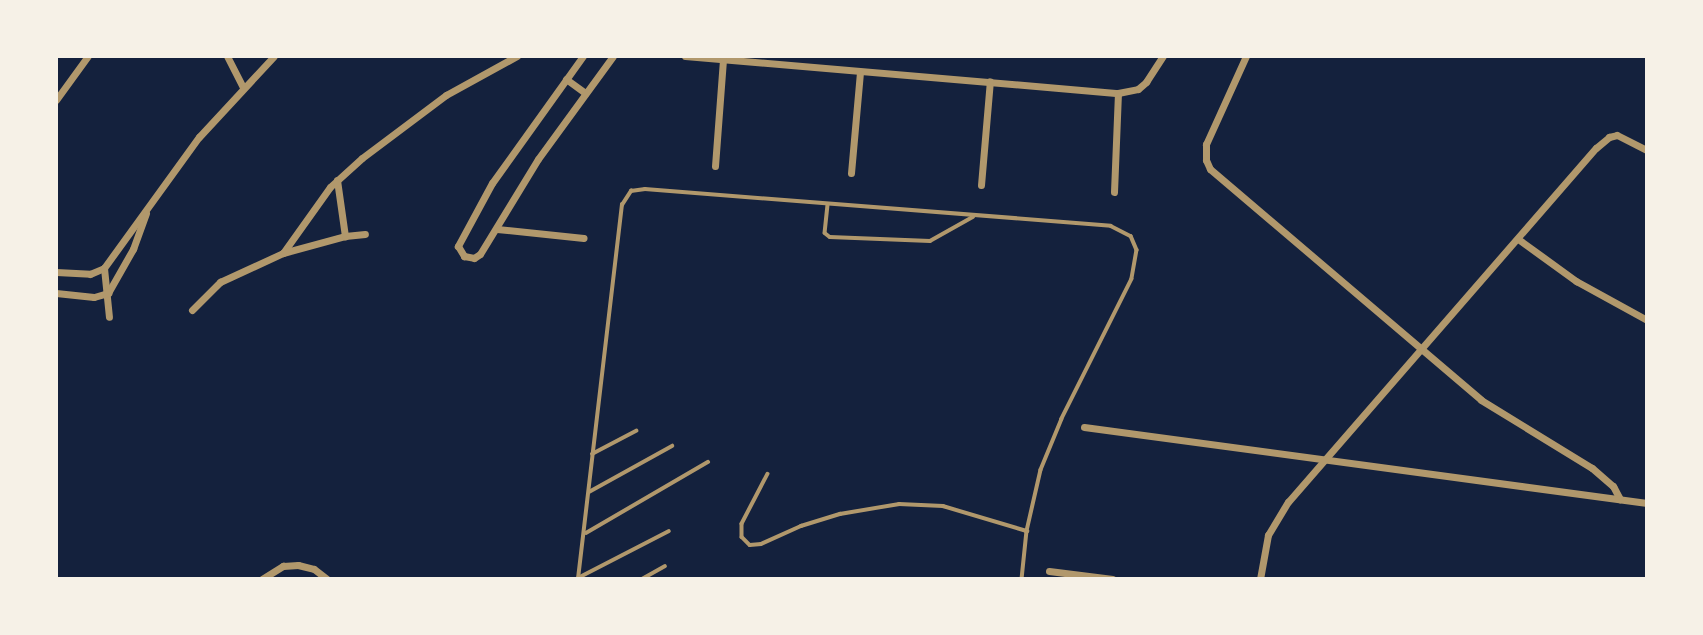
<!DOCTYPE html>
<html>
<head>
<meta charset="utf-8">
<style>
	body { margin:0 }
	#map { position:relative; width:1703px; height:635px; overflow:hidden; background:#14213d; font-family:Georgia,serif }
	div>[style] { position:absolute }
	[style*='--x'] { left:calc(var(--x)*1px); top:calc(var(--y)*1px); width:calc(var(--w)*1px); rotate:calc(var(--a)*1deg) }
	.service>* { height:3.5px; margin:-1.75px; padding:0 1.75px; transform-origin:1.75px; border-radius:1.75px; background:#b1986c }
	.minor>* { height:7px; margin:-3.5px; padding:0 3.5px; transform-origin:3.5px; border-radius:3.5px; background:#b1986c }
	span { translate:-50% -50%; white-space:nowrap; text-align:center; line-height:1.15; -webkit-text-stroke:7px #f6f1e7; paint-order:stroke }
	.frame { position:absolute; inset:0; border:58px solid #f6f1e7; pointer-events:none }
</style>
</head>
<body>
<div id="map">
	<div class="service">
		<i style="--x:828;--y:205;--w:28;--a:96"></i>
		<i style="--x:825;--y:233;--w:6;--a:39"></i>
		<i style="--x:830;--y:237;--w:100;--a:2.3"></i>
		<i style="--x:930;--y:241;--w:49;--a:-29.2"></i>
		<i style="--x:592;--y:454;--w:50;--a:-27.6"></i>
		<i style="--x:768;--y:474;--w:56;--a:117.5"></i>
		<i style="--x:742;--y:524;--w:13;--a:90"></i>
		<i style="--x:742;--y:537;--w:11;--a:45"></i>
		<i style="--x:750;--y:545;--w:11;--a:-5"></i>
		<i style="--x:761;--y:544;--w:44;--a:-24.2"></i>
		<i style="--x:801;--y:526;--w:41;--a:-17.1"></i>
		<i style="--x:840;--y:514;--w:60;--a:-9.6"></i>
		<i style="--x:899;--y:504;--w:44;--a:2.6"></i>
		<i style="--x:943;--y:506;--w:88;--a:16.6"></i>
		<i style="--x:589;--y:492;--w:95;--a:-29"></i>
		<i style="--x:586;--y:533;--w:141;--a:-30.2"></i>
		<i style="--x:578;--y:578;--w:102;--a:-27.3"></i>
		<i style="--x:578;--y:579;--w:377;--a:-83.3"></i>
		<i style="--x:622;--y:205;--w:17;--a:-57"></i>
		<i style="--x:631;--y:191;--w:14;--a:-8"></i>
		<i style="--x:645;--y:189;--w:467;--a:4.5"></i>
		<i style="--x:1111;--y:226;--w:22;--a:27"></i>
		<i style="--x:1131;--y:236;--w:15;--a:67"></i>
		<i style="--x:1137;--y:250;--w:29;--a:100"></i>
		<i style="--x:1132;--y:279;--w:157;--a:116.6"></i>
		<i style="--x:1062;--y:419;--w:55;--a:112.4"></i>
		<i style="--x:1041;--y:470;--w:63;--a:102.9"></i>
		<i style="--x:1027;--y:531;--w:48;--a:95.9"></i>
		<i style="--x:642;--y:579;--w:26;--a:-29"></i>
	</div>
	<div class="minor">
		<i style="--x:227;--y:56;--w:35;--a:63"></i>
		<i style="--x:583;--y:56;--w:156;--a:125.6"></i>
		<i style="--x:492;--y:183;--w:72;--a:118.4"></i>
		<i style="--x:458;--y:246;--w:12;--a:59"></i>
		<i style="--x:464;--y:256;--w:10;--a:11"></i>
		<i style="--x:474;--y:258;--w:7;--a:-34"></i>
		<i style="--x:480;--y:254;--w:111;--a:-58.6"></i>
		<i style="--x:538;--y:159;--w:127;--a:-53.9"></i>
		<i style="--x:685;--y:56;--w:435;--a:4.9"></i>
		<i style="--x:1118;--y:93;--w:20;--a:-11"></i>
		<i style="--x:1138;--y:89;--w:11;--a:-41"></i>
		<i style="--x:1146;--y:82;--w:31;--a:-57"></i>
		<i style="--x:1246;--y:56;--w:97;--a:114.4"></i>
		<i style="--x:1206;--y:144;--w:16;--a:90"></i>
		<i style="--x:1206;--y:160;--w:10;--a:66"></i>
		<i style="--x:1210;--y:169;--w:356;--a:40.4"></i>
		<i style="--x:1481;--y:400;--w:130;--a:31.5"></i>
		<i style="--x:1592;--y:468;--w:28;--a:41"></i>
		<i style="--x:1613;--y:486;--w:15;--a:62"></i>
		<i style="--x:566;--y:79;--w:24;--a:36"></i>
		<i style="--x:56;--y:100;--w:54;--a:-54"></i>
		<i style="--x:715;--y:166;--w:107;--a:-85.7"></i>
		<i style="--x:851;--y:173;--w:101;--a:-84.9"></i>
		<i style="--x:337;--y:180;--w:57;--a:81.9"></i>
		<i style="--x:981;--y:185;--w:104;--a:-85.1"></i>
		<i style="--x:1114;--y:192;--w:99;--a:-87.7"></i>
		<i style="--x:497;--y:229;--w:87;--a:5.9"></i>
		<i style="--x:1518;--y:239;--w:72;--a:35.9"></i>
		<i style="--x:1576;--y:281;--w:81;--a:28.8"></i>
		<i style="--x:283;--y:253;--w:81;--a:-54.5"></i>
		<i style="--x:330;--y:187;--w:43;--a:-42.2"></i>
		<i style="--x:362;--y:158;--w:105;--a:-36.9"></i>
		<i style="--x:446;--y:95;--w:81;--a:-28.8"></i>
		<i style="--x:104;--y:268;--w:49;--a:84.2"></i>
		<i style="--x:56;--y:272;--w:34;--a:3"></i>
		<i style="--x:90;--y:274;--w:15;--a:-23"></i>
		<i style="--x:104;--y:268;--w:162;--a:-54.1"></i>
		<i style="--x:199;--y:137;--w:110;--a:-47.2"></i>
		<i style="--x:56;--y:293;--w:38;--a:6"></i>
		<i style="--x:94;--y:297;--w:15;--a:-16"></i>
		<i style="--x:108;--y:293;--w:51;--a:-60.4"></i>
		<i style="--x:133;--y:249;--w:38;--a:-70"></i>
		<i style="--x:192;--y:310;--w:40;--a:-45"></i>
		<i style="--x:220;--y:282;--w:69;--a:-24.7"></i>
		<i style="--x:283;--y:253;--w:64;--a:-15.3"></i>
		<i style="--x:345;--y:236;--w:20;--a:-6"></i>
		<i style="--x:1084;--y:427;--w:568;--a:7.69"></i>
		<i style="--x:1049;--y:571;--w:64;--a:7.1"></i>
		<i style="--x:262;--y:579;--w:25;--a:-32"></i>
		<i style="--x:283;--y:566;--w:15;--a:-4"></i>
		<i style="--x:298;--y:565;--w:16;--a:14"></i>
		<i style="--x:314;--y:569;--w:16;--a:38"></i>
		<i style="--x:1260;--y:579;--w:45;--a:-79.7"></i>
		<i style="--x:1268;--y:535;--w:39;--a:-59"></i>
		<i style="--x:1288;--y:502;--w:469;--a:-49"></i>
		<i style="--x:1596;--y:148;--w:17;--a:-40"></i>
		<i style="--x:1609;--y:137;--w:8;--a:-14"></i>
		<i style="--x:1617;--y:135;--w:34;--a:27"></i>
	</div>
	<div class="frame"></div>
</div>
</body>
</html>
